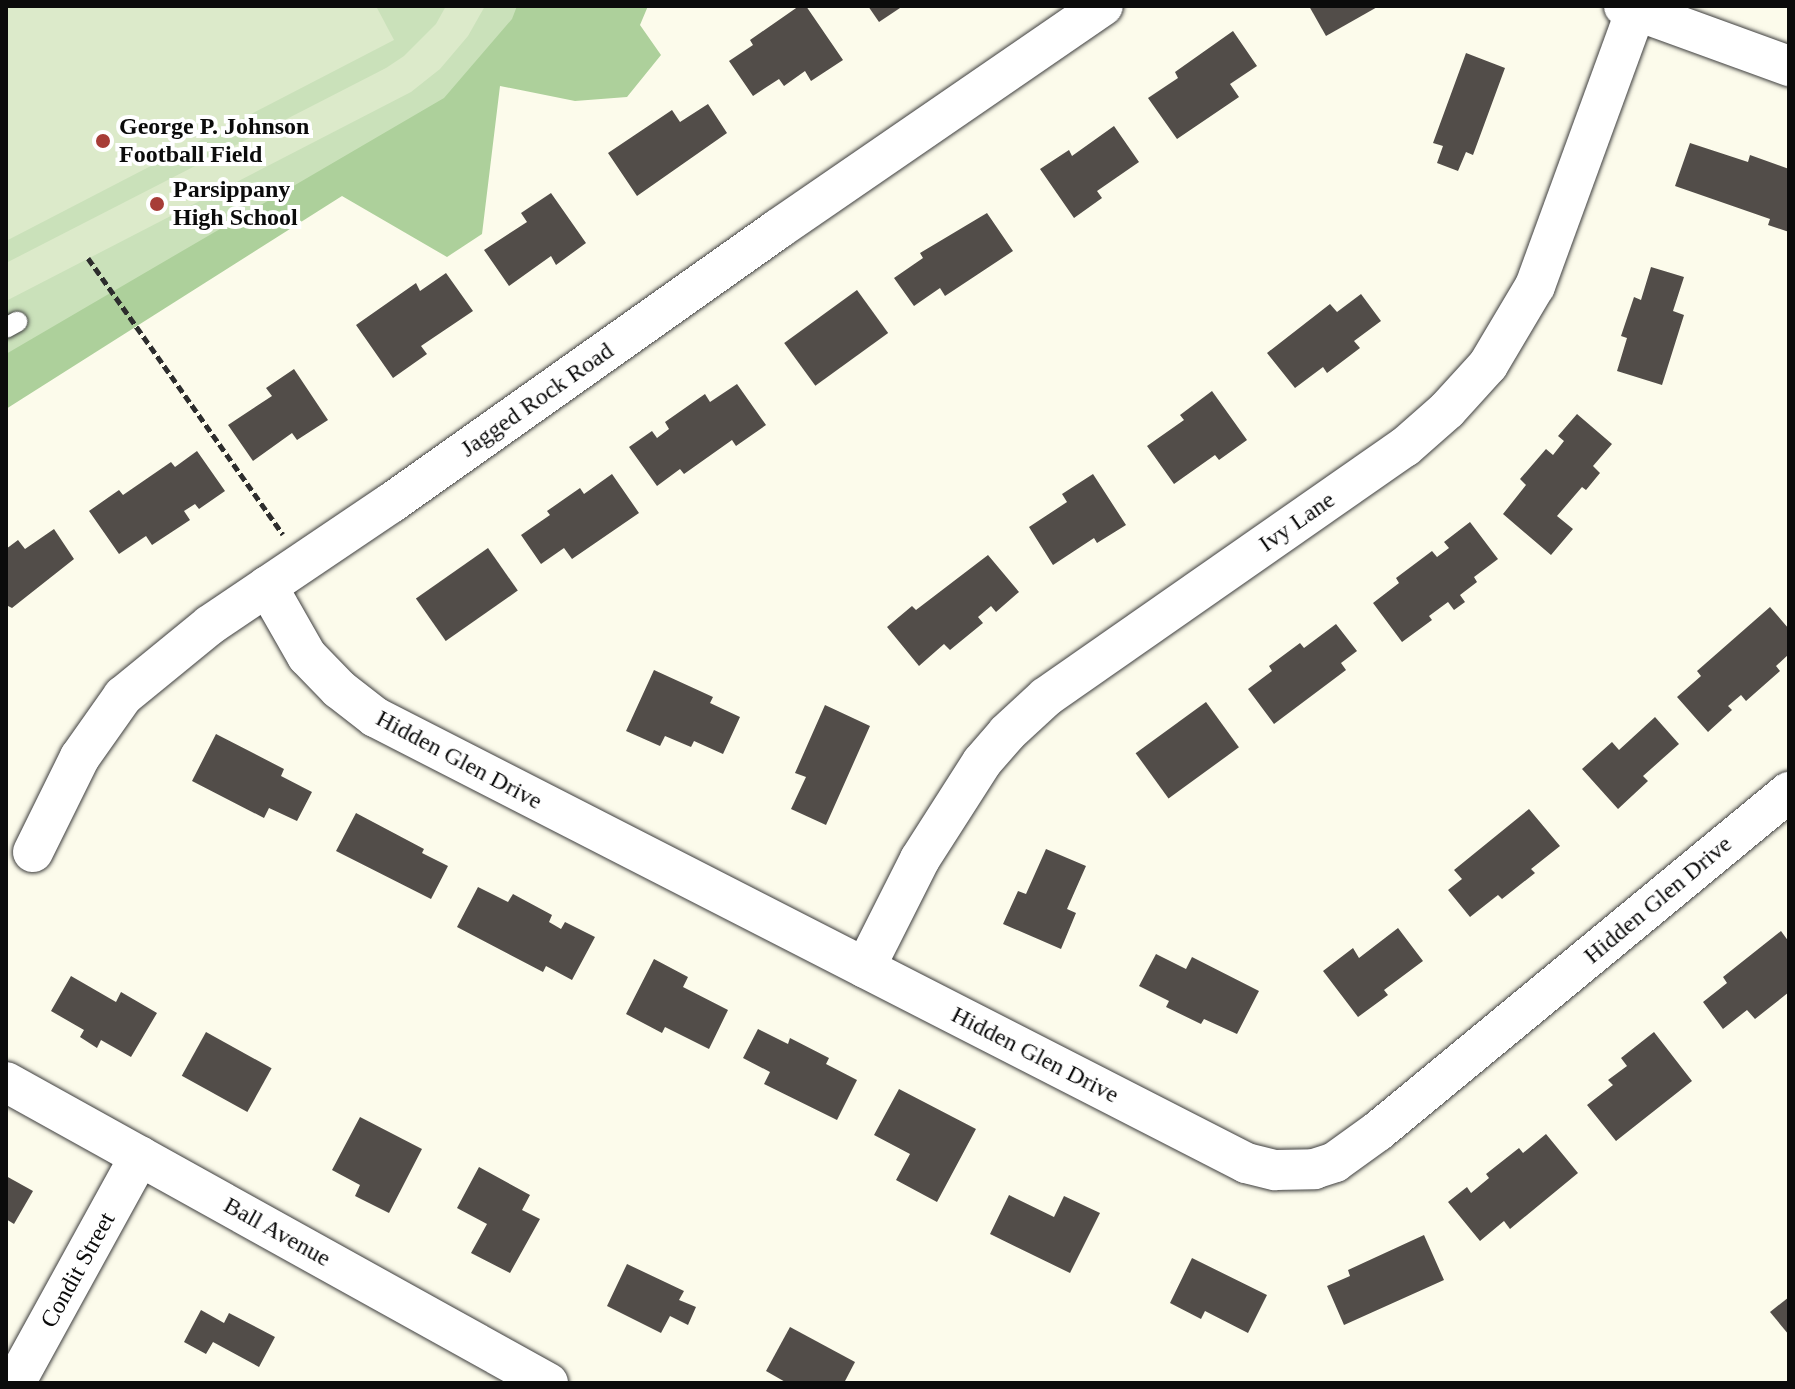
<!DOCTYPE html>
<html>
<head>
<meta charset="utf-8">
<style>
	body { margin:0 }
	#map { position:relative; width:1795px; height:1389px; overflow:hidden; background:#fcfbeb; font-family:Georgia,serif }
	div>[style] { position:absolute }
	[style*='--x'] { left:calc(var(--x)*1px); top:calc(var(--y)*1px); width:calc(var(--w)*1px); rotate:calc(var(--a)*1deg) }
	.green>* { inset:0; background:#cae1ba }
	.forest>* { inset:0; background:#add09b }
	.pitch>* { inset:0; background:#dceaca }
	.building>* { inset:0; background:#524d49; transform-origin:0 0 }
	.path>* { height:5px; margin-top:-2.5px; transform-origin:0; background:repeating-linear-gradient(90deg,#2d2d2d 0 8px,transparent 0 12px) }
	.roads { filter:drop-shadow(0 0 2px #3e3e3e) drop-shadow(0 0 2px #3e3e3e) }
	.service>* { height:20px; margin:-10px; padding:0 10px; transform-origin:10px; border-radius:10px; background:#fff }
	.minor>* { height:40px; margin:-20px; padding:0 20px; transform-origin:20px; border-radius:20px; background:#fff }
	.dots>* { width:22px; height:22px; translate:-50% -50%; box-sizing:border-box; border:4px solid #fff; border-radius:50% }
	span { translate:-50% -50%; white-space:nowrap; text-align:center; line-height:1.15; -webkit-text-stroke:8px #fff; paint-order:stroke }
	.poi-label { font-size:24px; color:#0b0b0b; font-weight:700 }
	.left { translate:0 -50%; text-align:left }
	.street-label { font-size:24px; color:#0b0b0b }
	.frame { position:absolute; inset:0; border:8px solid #0b0b0b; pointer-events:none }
</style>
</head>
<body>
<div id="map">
	<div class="green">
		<i style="clip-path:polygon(6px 6px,609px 6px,6px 401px)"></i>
	</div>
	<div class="forest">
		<i style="clip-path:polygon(517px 6px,648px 6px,640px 25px,661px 55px,627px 97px,575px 101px,500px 86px,482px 234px,447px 257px,342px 196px,6px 409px,6px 354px,444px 98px,512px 19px)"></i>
	</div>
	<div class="pitch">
		<i style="clip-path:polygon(6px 6px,376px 6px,394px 40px,6px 241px)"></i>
		<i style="clip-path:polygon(446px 6px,485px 6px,468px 36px,440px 69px,411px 92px,6px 301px,6px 263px,386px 68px,404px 56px,436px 24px)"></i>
	</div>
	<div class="building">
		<i style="clip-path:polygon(799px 6px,806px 6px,843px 60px,811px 81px,805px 71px,784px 86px,779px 79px,753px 96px,729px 61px,753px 45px,750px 40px)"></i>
		<i style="clip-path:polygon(868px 6px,903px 6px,879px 22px)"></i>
		<i style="clip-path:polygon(1309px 6px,1379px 6px,1326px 36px)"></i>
		<i style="clip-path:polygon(1233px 31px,1257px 66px,1230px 84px,1239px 97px,1177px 139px,1148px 98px,1178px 78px,1175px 72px)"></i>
		<i style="clip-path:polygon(1466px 53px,1505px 68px,1473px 155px,1466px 152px,1458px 171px,1437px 163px,1443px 146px,1433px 143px)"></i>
		<i style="clip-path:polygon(708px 104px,727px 133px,637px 196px,608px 153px,672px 110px,680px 122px)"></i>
		<i style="clip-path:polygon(1114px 126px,1139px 162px,1097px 191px,1102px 198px,1074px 218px,1040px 169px,1069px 150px,1072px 156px)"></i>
		<i style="clip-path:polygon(1690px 143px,1748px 162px,1750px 155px,1789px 169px,1789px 232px,1768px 225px,1770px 219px,1675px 186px)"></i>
		<i style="clip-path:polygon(551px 193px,586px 243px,556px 265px,551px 256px,509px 286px,484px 250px,527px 222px,521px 213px)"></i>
		<i style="clip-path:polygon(987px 213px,1013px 251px,945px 296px,940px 288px,914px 306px,894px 278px,923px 258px,920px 253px)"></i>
		<i style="clip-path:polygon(1651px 267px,1684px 277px,1673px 311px,1684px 315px,1662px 385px,1617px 371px,1627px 338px,1621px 336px,1634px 297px,1641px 300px)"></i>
		<i style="clip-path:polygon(446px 273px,473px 311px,421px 346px,427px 354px,393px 378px,356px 325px,416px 283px,420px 291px)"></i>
		<i style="left:857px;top:290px;width:53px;height:90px;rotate:54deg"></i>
		<i style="clip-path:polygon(1361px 294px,1381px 321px,1354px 341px,1360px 348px,1327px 373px,1323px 367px,1295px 388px,1267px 353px,1330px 304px,1337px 312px)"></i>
		<i style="clip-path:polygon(294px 369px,328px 420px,297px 440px,292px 433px,253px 461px,228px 425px,272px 396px,266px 388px)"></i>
		<i style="clip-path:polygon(737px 384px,766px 425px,736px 446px,732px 440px,684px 474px,680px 469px,657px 486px,629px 447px,652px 431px,657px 438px,669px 429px,665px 422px,705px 394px,710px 402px)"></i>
		<i style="clip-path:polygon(1212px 391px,1247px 440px,1219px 460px,1215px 455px,1174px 484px,1147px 446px,1184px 420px,1180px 415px)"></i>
		<i style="clip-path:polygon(1577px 414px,1612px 444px,1593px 466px,1600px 473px,1586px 490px,1582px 487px,1557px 516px,1573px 529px,1551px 555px,1503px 514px,1526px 485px,1520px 479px,1546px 449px,1553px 455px,1564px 441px,1558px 436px)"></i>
		<i style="clip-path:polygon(197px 451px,225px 491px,199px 509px,195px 504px,184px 511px,190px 520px,152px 545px,146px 536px,119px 554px,89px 511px,119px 490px,123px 495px,171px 462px,175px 467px)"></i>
		<i style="clip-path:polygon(612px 474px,639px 513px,572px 559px,564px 548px,541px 564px,521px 535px,550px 515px,547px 511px,580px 488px,584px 494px)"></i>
		<i style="clip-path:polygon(1093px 474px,1126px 525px,1097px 543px,1094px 538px,1053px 565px,1029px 527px,1067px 502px,1062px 494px)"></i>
		<i style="clip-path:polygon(1470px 522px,1498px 559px,1474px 577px,1477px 582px,1460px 595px,1465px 602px,1454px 610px,1448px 602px,1429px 616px,1432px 620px,1402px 642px,1373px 603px,1399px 583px,1396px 578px,1432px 551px,1437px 557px,1449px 548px,1444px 542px)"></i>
		<i style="clip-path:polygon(54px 529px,74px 559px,12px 608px,6px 605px,6px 549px,18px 540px,25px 549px)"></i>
		<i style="left:488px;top:548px;width:52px;height:88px;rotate:55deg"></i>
		<i style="clip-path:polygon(988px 555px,1019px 592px,996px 612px,991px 606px,978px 617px,983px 623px,950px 650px,944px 644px,919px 666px,887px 627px,912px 606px,916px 610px)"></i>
		<i style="clip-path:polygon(1770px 607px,1789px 629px,1789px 654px,1776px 666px,1780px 671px,1746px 701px,1741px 695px,1728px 706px,1732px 710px,1708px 732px,1677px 697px,1701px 676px,1697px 671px)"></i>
		<i style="clip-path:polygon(1336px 624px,1357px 651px,1341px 663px,1346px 670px,1274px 724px,1248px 689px,1272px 671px,1269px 666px,1300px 643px,1304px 648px)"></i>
		<i style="clip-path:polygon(654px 670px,713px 697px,710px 703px,740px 717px,723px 754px,694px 741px,691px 747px,665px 736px,660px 746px,626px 731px)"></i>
		<i style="left:1206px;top:702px;width:56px;height:87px;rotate:54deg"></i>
		<i style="clip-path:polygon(825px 705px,870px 726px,826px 825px,791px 809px,806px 777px,795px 773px)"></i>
		<i style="clip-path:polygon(1655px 717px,1679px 744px,1643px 776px,1648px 781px,1618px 809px,1582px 769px,1612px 742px,1619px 750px)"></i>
		<i style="clip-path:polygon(216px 734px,284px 769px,281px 776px,312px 792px,297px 821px,269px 808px,264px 818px,192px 781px)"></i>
		<i style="clip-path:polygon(1529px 809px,1560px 846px,1531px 869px,1535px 873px,1502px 899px,1498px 895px,1470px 917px,1448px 890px,1462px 879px,1454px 870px)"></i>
		<i style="clip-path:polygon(356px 813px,424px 849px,422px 853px,448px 866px,431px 899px,336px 851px)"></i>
		<i style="clip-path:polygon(1046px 849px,1086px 866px,1067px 909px,1076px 913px,1061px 949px,1003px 924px,1018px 891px,1026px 894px)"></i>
		<i style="clip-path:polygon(478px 887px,508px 902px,513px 894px,552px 915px,549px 922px,561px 929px,565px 922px,595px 937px,572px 980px,546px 966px,543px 972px,457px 927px)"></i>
		<i style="clip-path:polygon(1398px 928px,1423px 961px,1384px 990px,1388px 995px,1358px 1017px,1323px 971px,1353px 948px,1359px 958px)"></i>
		<i style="clip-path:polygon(1781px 931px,1789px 942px,1789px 992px,1755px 1019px,1747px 1010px,1723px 1029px,1703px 1002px,1727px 983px,1723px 977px)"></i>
		<i style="clip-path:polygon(1156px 954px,1186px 969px,1192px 957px,1259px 991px,1237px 1034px,1204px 1019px,1201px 1024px,1166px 1007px,1169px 1001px,1139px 986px)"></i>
		<i style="clip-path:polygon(654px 959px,688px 977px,683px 987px,728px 1010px,709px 1049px,665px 1027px,662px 1033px,626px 1014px)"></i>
		<i style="clip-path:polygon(71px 976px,116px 1002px,121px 992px,157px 1013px,131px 1057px,101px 1040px,97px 1048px,80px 1037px,84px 1030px,51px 1011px)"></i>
		<i style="clip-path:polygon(758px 1029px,788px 1044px,790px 1038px,829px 1058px,826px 1064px,857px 1080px,837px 1120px,764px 1084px,770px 1072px,743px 1058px)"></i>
		<i style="left:206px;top:1032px;width:75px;height:50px;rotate:29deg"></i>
		<i style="clip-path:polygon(1654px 1032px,1692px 1081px,1616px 1141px,1587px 1105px,1613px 1085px,1608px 1080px,1627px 1066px,1621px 1058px)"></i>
		<i style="clip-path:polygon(899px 1089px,976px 1129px,937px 1202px,896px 1180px,910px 1154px,874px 1135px)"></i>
		<i style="clip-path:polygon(360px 1117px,422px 1149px,389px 1213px,355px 1196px,360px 1185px,332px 1170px)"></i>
		<i style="clip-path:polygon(1546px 1134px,1578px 1173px,1510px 1229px,1504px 1221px,1480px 1241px,1448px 1202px,1467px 1187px,1471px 1193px,1489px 1178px,1486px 1174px,1519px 1148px,1523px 1153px)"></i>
		<i style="clip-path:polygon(479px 1167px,530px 1195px,522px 1210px,540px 1219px,510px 1273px,471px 1253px,487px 1224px,457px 1208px)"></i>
		<i style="clip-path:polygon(6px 1176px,33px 1191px,14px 1224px,6px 1219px)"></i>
		<i style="clip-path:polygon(1009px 1195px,1054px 1217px,1064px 1196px,1100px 1213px,1070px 1273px,990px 1234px)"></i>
		<i style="clip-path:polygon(1424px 1235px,1444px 1280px,1344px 1325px,1327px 1286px,1350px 1276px,1348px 1270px)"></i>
		<i style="clip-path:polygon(1192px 1258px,1267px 1295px,1248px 1333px,1205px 1311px,1201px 1319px,1170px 1303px)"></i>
		<i style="clip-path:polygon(627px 1264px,684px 1291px,679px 1300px,696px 1307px,688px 1325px,670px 1316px,661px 1333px,607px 1306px)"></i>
		<i style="clip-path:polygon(1789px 1297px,1789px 1335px,1770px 1312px)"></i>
		<i style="clip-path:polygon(201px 1310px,224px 1323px,229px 1313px,275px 1337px,259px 1367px,213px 1342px,206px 1354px,184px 1342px)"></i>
		<i style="clip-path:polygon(790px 1327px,855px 1362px,844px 1383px,787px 1383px,766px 1371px)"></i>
	</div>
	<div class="path">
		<i style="--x:88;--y:258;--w:338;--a:54.8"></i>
	</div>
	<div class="roads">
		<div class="service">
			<i style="--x:6;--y:328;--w:13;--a:-29"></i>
		</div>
		<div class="minor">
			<i style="--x:1624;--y:6;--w:176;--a:20"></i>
			<i style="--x:267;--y:586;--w:81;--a:60.3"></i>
			<i style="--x:307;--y:656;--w:46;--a:45.9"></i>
			<i style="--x:339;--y:689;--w:46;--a:37.9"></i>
			<i style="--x:375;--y:717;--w:979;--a:27.11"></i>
			<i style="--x:1246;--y:1163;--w:30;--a:14"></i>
			<i style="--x:1275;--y:1170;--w:39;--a:-1"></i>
			<i style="--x:1314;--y:1169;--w:22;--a:-18"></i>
			<i style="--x:1335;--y:1162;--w:53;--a:-35.8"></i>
			<i style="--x:1378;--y:1131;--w:533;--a:-39.52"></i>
			<i style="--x:33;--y:852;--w:106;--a:-63.7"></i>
			<i style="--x:80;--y:757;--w:75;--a:-54.8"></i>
			<i style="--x:123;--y:696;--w:112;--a:-39.2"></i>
			<i style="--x:210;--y:625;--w:218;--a:-34"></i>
			<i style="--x:391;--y:503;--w:474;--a:-35.3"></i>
			<i style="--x:778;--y:229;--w:394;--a:-34.5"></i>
			<i style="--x:865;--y:968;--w:122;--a:-63.2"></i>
			<i style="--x:920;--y:859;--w:115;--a:-57.4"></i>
			<i style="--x:982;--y:762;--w:38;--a:-49"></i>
			<i style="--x:1007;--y:733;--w:53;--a:-42.7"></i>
			<i style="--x:1046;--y:697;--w:437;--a:-34.9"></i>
			<i style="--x:1405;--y:447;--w:56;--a:-41.4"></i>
			<i style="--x:1447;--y:410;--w:61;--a:-47.7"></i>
			<i style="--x:1488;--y:365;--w:92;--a:-59.3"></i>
			<i style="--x:1535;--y:286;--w:294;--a:-69.9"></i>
			<i style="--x:6;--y:1082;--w:620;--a:29.05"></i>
			<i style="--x:15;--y:1383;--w:259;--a:-61.2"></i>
		</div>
	</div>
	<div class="dots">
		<i style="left:103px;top:141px;background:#a73d37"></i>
		<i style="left:157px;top:204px;background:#a73d37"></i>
	</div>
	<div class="poi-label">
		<span class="left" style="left:119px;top:141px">George P. Johnson<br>Football Field</span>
		<span class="left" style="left:173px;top:204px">Parsippany<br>High School</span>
	</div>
	<div class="street-label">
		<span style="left:537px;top:400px;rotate:-35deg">Jagged Rock Road</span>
		<span style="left:1297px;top:522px;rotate:-35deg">Ivy Lane</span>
		<span style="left:459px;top:760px;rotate:28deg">Hidden Glen Drive</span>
		<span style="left:1658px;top:900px;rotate:-40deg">Hidden Glen Drive</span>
		<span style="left:1035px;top:1055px;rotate:27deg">Hidden Glen Drive</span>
		<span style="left:277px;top:1232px;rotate:29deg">Ball Avenue</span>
		<span style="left:78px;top:1270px;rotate:-61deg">Condit Street</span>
	</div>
	<div class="frame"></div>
</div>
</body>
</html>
